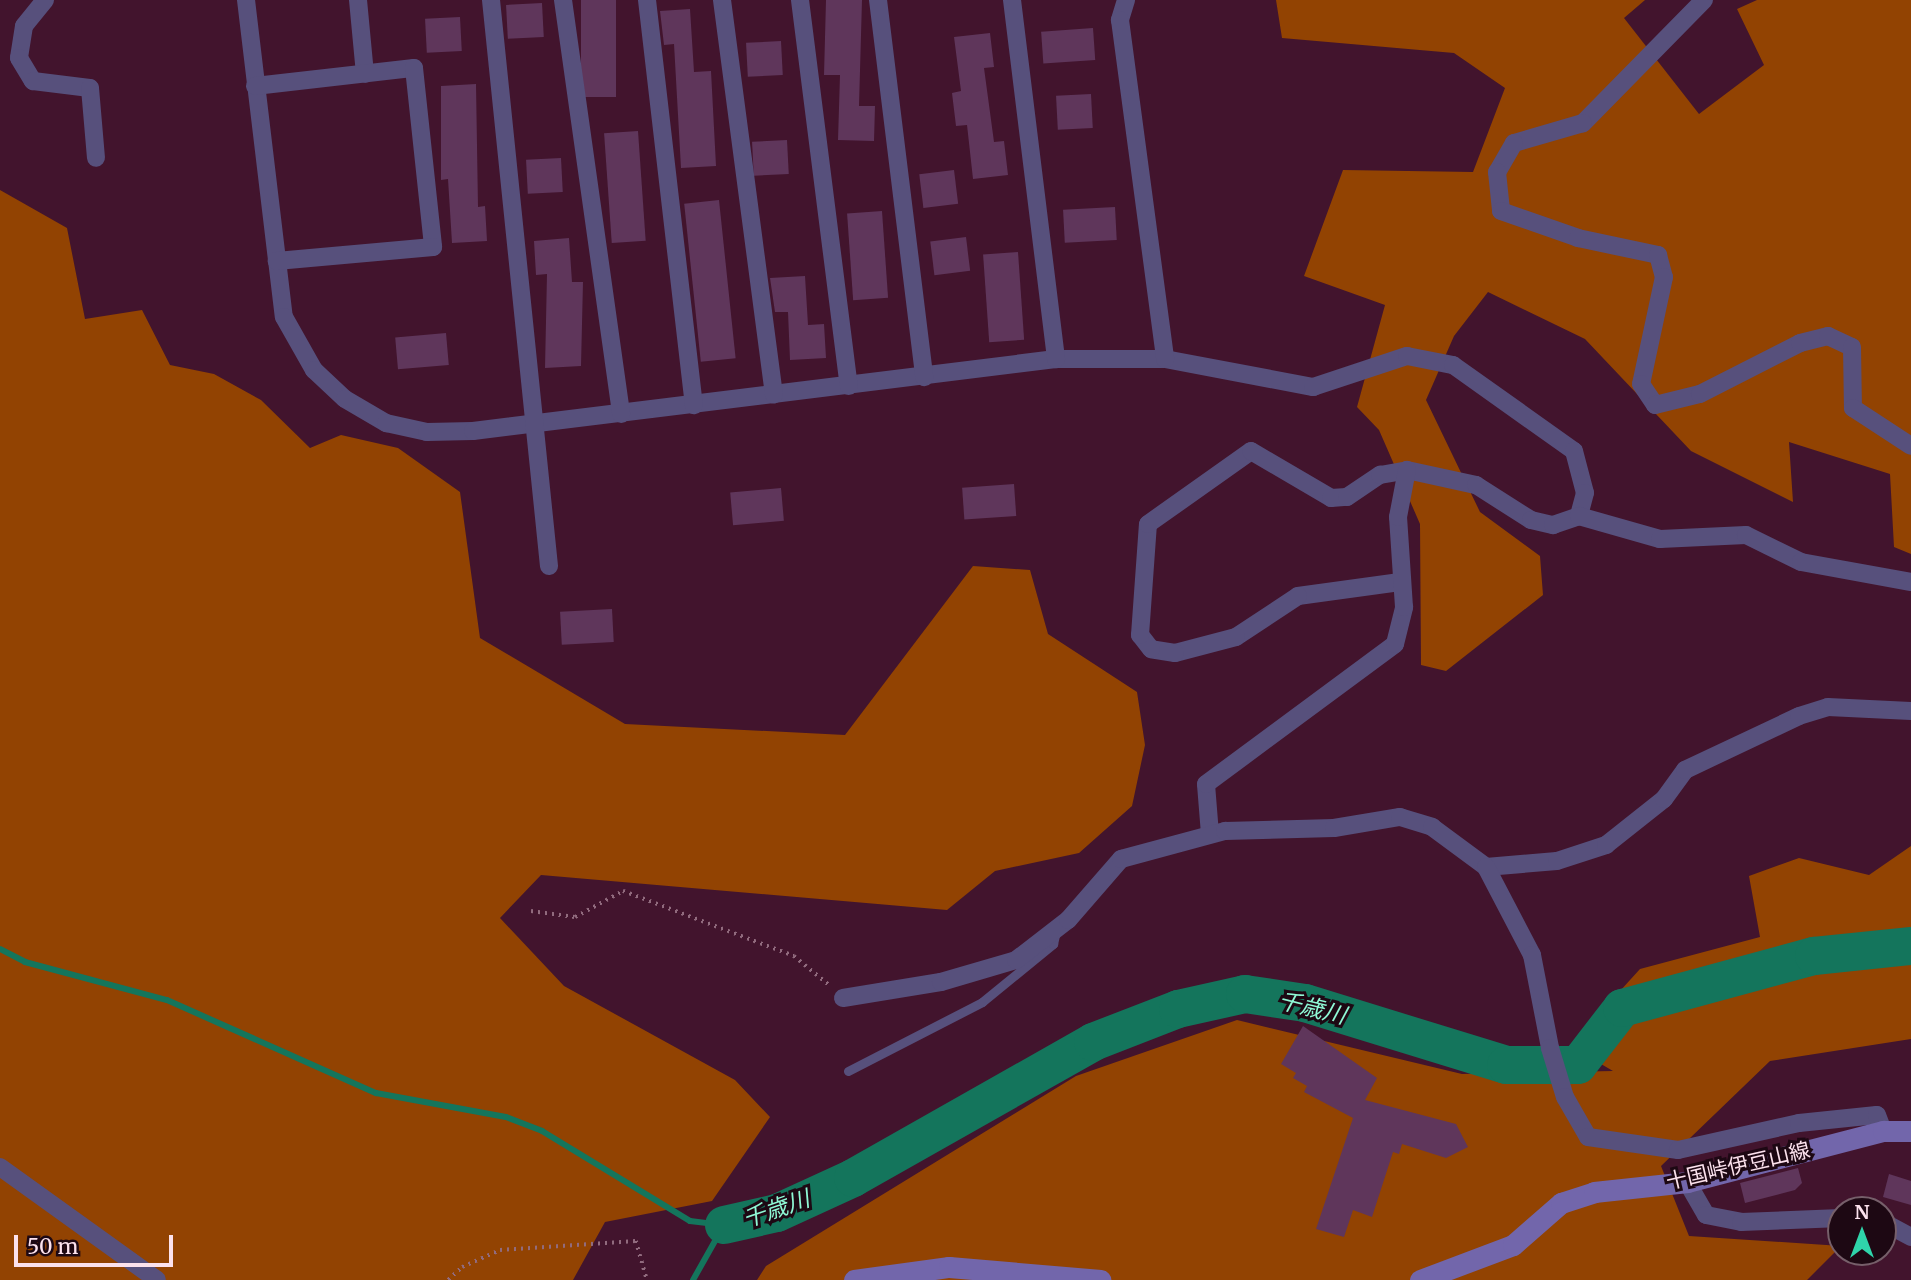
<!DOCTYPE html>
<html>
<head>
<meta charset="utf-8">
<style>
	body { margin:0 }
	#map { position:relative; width:1911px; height:1280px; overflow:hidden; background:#42142d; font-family:Merriweather,"Noto Sans JP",serif }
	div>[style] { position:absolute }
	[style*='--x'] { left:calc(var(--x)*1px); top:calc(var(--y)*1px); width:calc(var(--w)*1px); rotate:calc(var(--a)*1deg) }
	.forest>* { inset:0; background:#924302 }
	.stream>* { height:6px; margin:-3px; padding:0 3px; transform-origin:3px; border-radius:3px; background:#14755c }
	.river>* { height:38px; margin:-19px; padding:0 19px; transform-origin:19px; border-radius:19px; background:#14755c }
	.building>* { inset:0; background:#5f365b; transform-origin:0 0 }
	.path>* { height:3.5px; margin-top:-1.75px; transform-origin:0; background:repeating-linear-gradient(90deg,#916b7e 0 2px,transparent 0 7px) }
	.service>* { height:9px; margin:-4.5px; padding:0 4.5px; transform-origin:4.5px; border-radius:4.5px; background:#57507c }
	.minor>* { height:18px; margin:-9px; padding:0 9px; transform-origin:9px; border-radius:9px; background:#57507c }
	.secondary>* { height:21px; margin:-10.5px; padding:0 10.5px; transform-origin:10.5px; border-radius:10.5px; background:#7266ab }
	span { translate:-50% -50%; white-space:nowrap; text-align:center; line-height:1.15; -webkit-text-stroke:6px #1d0813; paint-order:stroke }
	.street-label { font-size:21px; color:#fce2ed }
	.water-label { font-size:23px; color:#8ff9d6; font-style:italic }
	.north { position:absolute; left:1827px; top:1196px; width:70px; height:70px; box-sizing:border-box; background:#1d0813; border:2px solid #765f6a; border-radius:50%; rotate:0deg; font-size:19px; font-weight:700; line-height:28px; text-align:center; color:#fce2ed }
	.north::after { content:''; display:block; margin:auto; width:24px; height:32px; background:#2fd4aa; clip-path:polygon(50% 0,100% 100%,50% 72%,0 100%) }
	.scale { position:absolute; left:14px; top:1235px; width:159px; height:32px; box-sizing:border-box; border:4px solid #fce2ed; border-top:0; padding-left:9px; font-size:21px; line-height:24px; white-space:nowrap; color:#fce2ed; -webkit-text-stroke:5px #1d0813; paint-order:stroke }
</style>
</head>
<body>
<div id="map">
	<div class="forest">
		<i style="clip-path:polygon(1276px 0,1645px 0,1624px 18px,1699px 114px,1764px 65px,1737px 9px,1757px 0,1911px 0,1911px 554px,1894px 547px,1890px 474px,1789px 442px,1793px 502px,1691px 451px,1585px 339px,1488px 292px,1454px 336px,1426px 400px,1480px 512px,1540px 556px,1543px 595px,1446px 671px,1421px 665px,1420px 524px,1379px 430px,1357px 407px,1385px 305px,1304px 276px,1343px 170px,1473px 172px,1505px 88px,1454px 53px,1282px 38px)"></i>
		<i style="clip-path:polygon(0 190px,67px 228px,85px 319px,142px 310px,170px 365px,214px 374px,261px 400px,310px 448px,341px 435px,398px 448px,460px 492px,480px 638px,625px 724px,845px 735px,973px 566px,1030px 570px,1048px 634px,1137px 692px,1145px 745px,1132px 806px,1079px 853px,995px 871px,947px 910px,541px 875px,500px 918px,564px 986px,735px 1080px,770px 1117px,712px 1201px,605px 1222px,573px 1280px,0 1280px)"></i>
		<i style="clip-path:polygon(1911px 846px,1911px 1039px,1770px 1061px,1661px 1166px,1689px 1236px,1841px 1246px,1807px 1280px,757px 1280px,766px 1266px,1076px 1076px,1237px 1020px,1462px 1074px,1613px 1071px,1570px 1046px,1640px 969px,1760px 937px,1749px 876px,1799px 858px,1869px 875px)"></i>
	</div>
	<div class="stream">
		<i style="--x:0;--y:949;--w:28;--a:27"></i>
		<i style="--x:25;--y:962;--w:147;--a:15"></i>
		<i style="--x:167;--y:1000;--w:229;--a:24"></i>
		<i style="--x:376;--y:1093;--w:132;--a:10.5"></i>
		<i style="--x:506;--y:1117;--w:39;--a:21"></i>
		<i style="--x:542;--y:1131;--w:173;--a:31.3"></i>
		<i style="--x:690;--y:1221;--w:34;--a:7"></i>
		<i style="--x:724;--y:1225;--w:63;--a:119.4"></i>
	</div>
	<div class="river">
		<i style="--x:724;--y:1225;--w:54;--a:-12.8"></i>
		<i style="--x:777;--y:1213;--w:84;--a:-24.7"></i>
		<i style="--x:853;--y:1178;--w:276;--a:-29.5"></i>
		<i style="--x:1093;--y:1042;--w:91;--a:-21.2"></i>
		<i style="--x:1178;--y:1009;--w:69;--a:-12.6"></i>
		<i style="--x:1245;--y:994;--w:61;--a:8.5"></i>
		<i style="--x:1305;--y:1003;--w:210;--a:17.1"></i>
		<i style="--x:1506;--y:1065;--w:72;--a:0"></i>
		<i style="--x:1578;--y:1065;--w:72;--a:-52.3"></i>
		<i style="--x:1622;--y:1008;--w:199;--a:-15.2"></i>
		<i style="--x:1814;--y:956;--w:98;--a:-5.9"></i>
	</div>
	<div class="building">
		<i style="left:581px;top:0;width:35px;height:97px"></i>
		<i style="clip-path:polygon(826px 0,862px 0,859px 106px,875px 106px,874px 141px,838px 140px,840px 75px,824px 75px)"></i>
		<i style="left:542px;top:3px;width:34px;height:36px;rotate:87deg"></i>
		<i style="clip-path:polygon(690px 9px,694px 72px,711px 71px,716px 166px,681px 168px,674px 44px,664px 45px,660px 11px)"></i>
		<i style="left:460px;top:17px;width:34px;height:35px;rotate:87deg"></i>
		<i style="left:1093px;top:28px;width:32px;height:52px;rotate:86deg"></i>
		<i style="clip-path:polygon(990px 33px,994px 67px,984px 68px,994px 142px,1004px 141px,1008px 175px,973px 179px,967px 125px,956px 126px,952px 93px,961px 91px,954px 37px)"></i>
		<i style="left:781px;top:41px;width:34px;height:35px;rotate:87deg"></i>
		<i style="clip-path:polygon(476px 84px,478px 207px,485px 206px,487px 241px,452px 243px,448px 179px,441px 180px,441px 86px)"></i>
		<i style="left:1091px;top:94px;width:34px;height:35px;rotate:87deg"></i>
		<i style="left:638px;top:131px;width:110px;height:34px;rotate:86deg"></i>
		<i style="left:787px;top:140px;width:34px;height:35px;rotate:87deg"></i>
		<i style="left:561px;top:158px;width:34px;height:35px;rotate:87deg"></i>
		<i style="left:954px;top:170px;width:34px;height:35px;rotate:83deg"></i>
		<i style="left:719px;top:200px;width:159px;height:35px;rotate:84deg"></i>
		<i style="left:1115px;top:207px;width:33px;height:52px;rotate:87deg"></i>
		<i style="left:882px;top:211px;width:87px;height:35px;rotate:86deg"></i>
		<i style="left:966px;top:237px;width:34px;height:36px;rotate:83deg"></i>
		<i style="clip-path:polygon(569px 238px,572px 282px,583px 282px,581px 366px,545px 368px,547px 274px,536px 275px,534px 241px)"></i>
		<i style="left:1018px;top:252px;width:88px;height:35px;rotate:86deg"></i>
		<i style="clip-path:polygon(805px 276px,808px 325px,824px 324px,826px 358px,790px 360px,788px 312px,775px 312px,770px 278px)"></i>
		<i style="left:446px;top:333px;width:32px;height:51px;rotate:85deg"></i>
		<i style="left:1014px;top:484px;width:32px;height:52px;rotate:86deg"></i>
		<i style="left:781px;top:488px;width:33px;height:51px;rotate:85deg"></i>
		<i style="left:612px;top:609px;width:33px;height:52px;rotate:87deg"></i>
		<i style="clip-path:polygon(1303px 1026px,1377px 1078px,1365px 1100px,1456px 1124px,1468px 1147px,1446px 1158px,1402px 1144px,1399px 1154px,1393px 1152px,1372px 1217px,1353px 1210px,1344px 1237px,1316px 1229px,1353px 1118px,1304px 1092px,1307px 1086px,1293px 1078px,1296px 1073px,1281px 1064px)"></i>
		<i style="clip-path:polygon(1798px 1168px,1802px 1183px,1795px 1190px,1745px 1203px,1740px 1183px)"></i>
		<i style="clip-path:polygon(1889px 1174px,1911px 1181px,1911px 1205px,1883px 1197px)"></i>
	</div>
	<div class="path">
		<i style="--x:531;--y:911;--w:44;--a:7.8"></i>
		<i style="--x:575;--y:917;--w:55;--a:-28.4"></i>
		<i style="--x:623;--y:891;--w:183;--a:20.8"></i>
		<i style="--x:794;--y:956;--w:45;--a:39.6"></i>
		<i style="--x:448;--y:1280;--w:19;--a:-43"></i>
		<i style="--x:462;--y:1267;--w:42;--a:-24.1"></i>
		<i style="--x:500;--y:1250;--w:136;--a:-3.8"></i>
		<i style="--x:636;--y:1241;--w:41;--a:74.2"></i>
	</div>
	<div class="service">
		<i style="--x:848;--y:1071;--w:151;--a:-27.2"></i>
		<i style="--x:982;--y:1002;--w:92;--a:-39.2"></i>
		<i style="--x:1053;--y:944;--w:13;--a:-77"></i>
	</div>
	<div class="minor">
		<i style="--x:45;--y:0;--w:33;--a:129"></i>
		<i style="--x:24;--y:26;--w:32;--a:99"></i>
		<i style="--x:19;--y:58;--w:27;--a:59"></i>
		<i style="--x:33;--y:81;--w:57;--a:7"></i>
		<i style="--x:90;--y:88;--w:70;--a:85.1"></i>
		<i style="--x:246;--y:0;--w:319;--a:83.2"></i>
		<i style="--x:284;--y:317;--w:61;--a:60.5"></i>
		<i style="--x:314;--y:370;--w:42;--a:43.1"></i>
		<i style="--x:345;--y:399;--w:48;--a:30.3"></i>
		<i style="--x:386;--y:423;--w:42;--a:12.4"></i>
		<i style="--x:427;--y:432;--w:46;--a:-1.2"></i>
		<i style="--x:473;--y:431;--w:587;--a:-7.04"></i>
		<i style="--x:1056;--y:359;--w:109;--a:0"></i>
		<i style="--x:1165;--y:359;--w:151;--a:10.7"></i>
		<i style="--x:1313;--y:387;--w:99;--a:-18.3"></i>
		<i style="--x:1407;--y:356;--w:47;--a:11.1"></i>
		<i style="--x:1453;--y:365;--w:148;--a:35.4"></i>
		<i style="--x:1574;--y:451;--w:43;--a:75.3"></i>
		<i style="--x:1585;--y:493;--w:24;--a:105"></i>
		<i style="--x:358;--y:0;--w:74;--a:84.6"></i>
		<i style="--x:491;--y:0;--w:569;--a:84.15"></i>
		<i style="--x:563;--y:0;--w:418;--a:82"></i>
		<i style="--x:647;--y:0;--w:408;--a:83.4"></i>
		<i style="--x:722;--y:0;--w:398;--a:82.5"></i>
		<i style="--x:800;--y:0;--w:389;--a:82.8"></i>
		<i style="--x:878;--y:0;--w:380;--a:83"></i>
		<i style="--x:1012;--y:0;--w:362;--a:83"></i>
		<i style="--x:1126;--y:0;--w:21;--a:107"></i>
		<i style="--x:1120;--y:20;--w:342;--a:82.4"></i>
		<i style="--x:1704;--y:0;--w:173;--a:134.5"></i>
		<i style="--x:1583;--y:123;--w:72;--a:163.8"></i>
		<i style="--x:1514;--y:143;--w:34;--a:120"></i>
		<i style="--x:1497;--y:172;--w:39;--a:84"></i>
		<i style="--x:1501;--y:211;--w:82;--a:19.3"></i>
		<i style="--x:1578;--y:238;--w:82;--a:12"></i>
		<i style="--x:1658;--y:255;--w:23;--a:75"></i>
		<i style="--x:1664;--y:277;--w:109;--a:102.1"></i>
		<i style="--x:1641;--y:384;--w:25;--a:56"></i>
		<i style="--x:1655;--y:405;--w:46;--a:-13.7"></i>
		<i style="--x:1700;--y:394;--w:112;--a:-27"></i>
		<i style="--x:1800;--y:343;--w:29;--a:-14"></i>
		<i style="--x:1828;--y:336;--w:26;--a:25"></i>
		<i style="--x:1852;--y:347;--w:61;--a:89.1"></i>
		<i style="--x:1853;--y:408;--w:69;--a:33.2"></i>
		<i style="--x:255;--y:86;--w:160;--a:-6.5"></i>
		<i style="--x:414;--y:68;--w:180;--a:83.9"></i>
		<i style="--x:433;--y:247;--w:157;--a:174.9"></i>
		<i style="--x:1400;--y:582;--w:103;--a:172.2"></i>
		<i style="--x:1298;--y:596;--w:74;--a:146.5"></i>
		<i style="--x:1236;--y:637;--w:63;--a:165.3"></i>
		<i style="--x:1175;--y:653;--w:24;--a:-171"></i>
		<i style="--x:1151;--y:649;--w:18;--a:-128"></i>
		<i style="--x:1140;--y:635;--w:111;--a:-85.9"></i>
		<i style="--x:1148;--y:524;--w:126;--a:-35.3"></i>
		<i style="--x:1251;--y:451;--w:93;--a:30.4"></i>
		<i style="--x:1331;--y:498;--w:16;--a:-4"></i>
		<i style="--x:1347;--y:497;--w:40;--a:-34"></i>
		<i style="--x:1380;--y:475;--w:27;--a:-10"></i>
		<i style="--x:1407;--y:470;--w:71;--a:12.3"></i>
		<i style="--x:1476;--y:485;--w:65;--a:32.5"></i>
		<i style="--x:1531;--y:520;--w:23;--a:13"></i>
		<i style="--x:1553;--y:525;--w:28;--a:-19"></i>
		<i style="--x:1579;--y:516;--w:84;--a:15.9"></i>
		<i style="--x:1660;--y:539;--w:86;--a:-2.7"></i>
		<i style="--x:1746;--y:535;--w:61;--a:26.1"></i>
		<i style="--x:1801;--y:562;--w:112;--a:10.3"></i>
		<i style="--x:1210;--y:834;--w:50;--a:-94.6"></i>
		<i style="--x:1206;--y:784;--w:235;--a:-36.5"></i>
		<i style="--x:1395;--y:644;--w:38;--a:-76"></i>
		<i style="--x:1404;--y:607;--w:90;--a:-93.8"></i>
		<i style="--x:1398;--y:517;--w:48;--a:-79.2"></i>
		<i style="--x:1486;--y:867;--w:71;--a:-4.8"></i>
		<i style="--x:1557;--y:861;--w:52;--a:-18.1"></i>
		<i style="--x:1606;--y:845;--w:74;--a:-38.4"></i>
		<i style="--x:1664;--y:799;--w:36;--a:-54"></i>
		<i style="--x:1685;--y:770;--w:126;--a:-25.3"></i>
		<i style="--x:1799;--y:716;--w:30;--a:-17"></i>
		<i style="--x:1828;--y:707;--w:83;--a:2.8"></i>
		<i style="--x:843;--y:998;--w:99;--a:-9.3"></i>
		<i style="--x:941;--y:982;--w:78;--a:-16.3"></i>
		<i style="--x:1016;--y:960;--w:66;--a:-37.6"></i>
		<i style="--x:1068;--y:920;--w:81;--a:-49"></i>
		<i style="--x:1121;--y:859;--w:108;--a:-15.1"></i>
		<i style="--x:1225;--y:831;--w:109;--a:-1.6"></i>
		<i style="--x:1334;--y:828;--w:67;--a:-9.5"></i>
		<i style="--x:1400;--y:817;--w:34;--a:17"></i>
		<i style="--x:1432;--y:827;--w:67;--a:36.5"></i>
		<i style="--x:1486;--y:867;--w:99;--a:62.4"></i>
		<i style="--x:1532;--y:955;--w:95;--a:79"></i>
		<i style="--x:1550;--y:1048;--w:51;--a:73"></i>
		<i style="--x:1565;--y:1097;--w:46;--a:60.1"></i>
		<i style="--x:1588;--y:1137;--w:91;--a:8.2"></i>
		<i style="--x:1678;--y:1150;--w:124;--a:-12.6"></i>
		<i style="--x:1799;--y:1123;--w:78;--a:-5.9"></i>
		<i style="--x:1877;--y:1115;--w:17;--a:69"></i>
		<i style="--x:0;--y:1167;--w:193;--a:35.7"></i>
		<i style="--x:1687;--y:1182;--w:38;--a:60"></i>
		<i style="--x:1706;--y:1215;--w:36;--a:11"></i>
		<i style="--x:1741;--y:1222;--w:100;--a:-2.3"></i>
		<i style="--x:1883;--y:1222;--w:32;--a:28"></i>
	</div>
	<div class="secondary">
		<i style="--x:854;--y:1280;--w:96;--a:-7.8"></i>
		<i style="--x:949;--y:1267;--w:152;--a:4.9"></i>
		<i style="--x:1420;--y:1280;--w:99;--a:-20.6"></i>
		<i style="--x:1513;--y:1245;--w:64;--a:-41.2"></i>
		<i style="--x:1561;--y:1203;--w:35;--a:-18"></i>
		<i style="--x:1594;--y:1192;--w:94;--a:-6.1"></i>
		<i style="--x:1687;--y:1182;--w:203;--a:-14.6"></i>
		<i style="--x:1883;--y:1131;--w:28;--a:0"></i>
	</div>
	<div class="street-label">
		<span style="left:1738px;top:1166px;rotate:-13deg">十国峠伊豆山線</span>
	</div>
	<div class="water-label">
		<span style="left:1312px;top:1008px;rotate:14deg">千歳川</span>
		<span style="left:776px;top:1209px;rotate:-19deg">千歳川</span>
	</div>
	<div class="north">N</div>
	<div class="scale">50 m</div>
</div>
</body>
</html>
